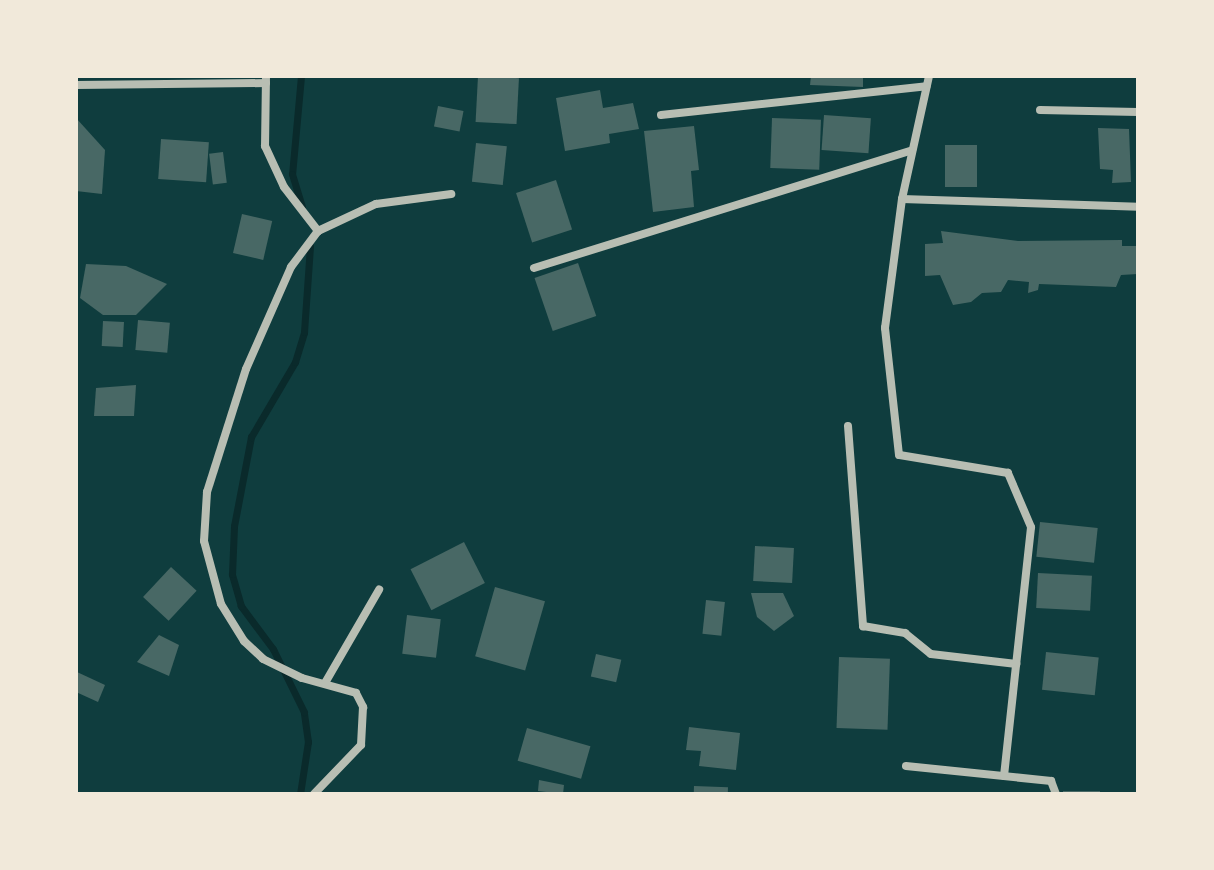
<!DOCTYPE html>
<html>
<head>
<meta charset="utf-8">
<style>
	body { margin:0 }
	#map { position:relative; width:1214px; height:870px; overflow:hidden; background:#0f3d3e; font-family:"Roboto Condensed",sans-serif }
	div>[style] { position:absolute }
	[style*='--x'] { left:calc(var(--x)*1px); top:calc(var(--y)*1px); width:calc(var(--w)*1px); rotate:calc(var(--a)*1deg) }
	.stream>* { height:7px; margin:-3.5px; padding:0 3.5px; transform-origin:3.5px; border-radius:3.5px; background:#0a2a2b }
	.building>* { inset:0; background:#486865; transform-origin:0 0 }
	.minor>* { height:8px; margin:-4px; padding:0 4px; transform-origin:4px; border-radius:4px; background:#b8beb3 }
	span { translate:-50% -50%; white-space:nowrap; text-align:center; line-height:1.15; -webkit-text-stroke:6px #f1e9da; paint-order:stroke }
	.frame { position:absolute; inset:0; border:78px solid #f1e9da; pointer-events:none }
</style>
</head>
<body>
<div id="map">
	<div class="stream">
		<i style="--x:301;--y:76;--w:98;--a:95.2"></i>
		<i style="--x:292;--y:174;--w:34;--a:73"></i>
		<i style="--x:300;--y:794;--w:53;--a:-81.3"></i>
		<i style="--x:308;--y:742;--w:30;--a:-98"></i>
		<i style="--x:304;--y:712;--w:70;--a:-116.2"></i>
		<i style="--x:273;--y:649;--w:54;--a:-126.7"></i>
		<i style="--x:241;--y:606;--w:33;--a:-106"></i>
		<i style="--x:232;--y:574;--w:48;--a:-87.6"></i>
		<i style="--x:234;--y:526;--w:91;--a:-79.2"></i>
		<i style="--x:251;--y:437;--w:87;--a:-59.6"></i>
		<i style="--x:295;--y:362;--w:31;--a:-73"></i>
		<i style="--x:304;--y:332;--w:86;--a:-86"></i>
	</div>
	<div class="building">
		<i style="left:478px;top:76px;width:41px;height:46px;rotate:3deg"></i>
		<i style="clip-path:polygon(811px 76px,863px 76px,863px 87px,810px 85px)"></i>
		<i style="clip-path:polygon(600px 90px,603px 108px,633px 103px,639px 129px,609px 134px,610px 143px,565px 151px,556px 98px)"></i>
		<i style="left:438px;top:106px;width:26px;height:21px;rotate:11deg"></i>
		<i style="left:824px;top:115px;width:47px;height:35px;rotate:4deg"></i>
		<i style="clip-path:polygon(76px 118px,105px 150px,102px 194px,76px 191px)"></i>
		<i style="left:772px;top:118px;width:49px;height:50px;rotate:2deg"></i>
		<i style="clip-path:polygon(694px 126px,699px 170px,691px 171px,694px 207px,653px 212px,644px 131px)"></i>
		<i style="clip-path:polygon(1098px 128px,1129px 129px,1131px 182px,1112px 183px,1113px 170px,1100px 169px)"></i>
		<i style="left:161px;top:139px;width:48px;height:40px;rotate:4deg"></i>
		<i style="left:476px;top:143px;width:31px;height:39px;rotate:6deg"></i>
		<i style="left:945px;top:145px;width:32px;height:42px"></i>
		<i style="left:223px;top:152px;width:31px;height:14px;rotate:83deg"></i>
		<i style="left:556px;top:180px;width:52px;height:42px;rotate:72deg"></i>
		<i style="left:242px;top:214px;width:31px;height:40px;rotate:13deg"></i>
		<i style="clip-path:polygon(941px 231px,1018px 241px,1122px 240px,1122px 246px,1138px 246px,1138px 274px,1121px 275px,1116px 287px,1039px 284px,1038px 290px,1028px 293px,1029px 282px,1008px 280px,1001px 292px,982px 293px,971px 302px,953px 305px,940px 275px,925px 276px,925px 244px,943px 243px)"></i>
		<i style="left:578px;top:263px;width:56px;height:46px;rotate:71deg"></i>
		<i style="clip-path:polygon(86px 264px,126px 266px,167px 284px,136px 315px,103px 315px,80px 298px)"></i>
		<i style="left:138px;top:320px;width:32px;height:30px;rotate:5deg"></i>
		<i style="left:103px;top:321px;width:21px;height:25px;rotate:3deg"></i>
		<i style="clip-path:polygon(136px 385px,134px 416px,94px 416px,96px 388px)"></i>
		<i style="left:1040px;top:522px;width:58px;height:35px;rotate:6deg"></i>
		<i style="left:464px;top:542px;width:46px;height:60px;rotate:63deg"></i>
		<i style="left:755px;top:546px;width:39px;height:35px;rotate:3deg"></i>
		<i style="left:171px;top:567px;width:35px;height:41px;rotate:43deg"></i>
		<i style="left:1038px;top:573px;width:54px;height:35px;rotate:3deg"></i>
		<i style="left:495px;top:587px;width:52px;height:72px;rotate:16deg"></i>
		<i style="clip-path:polygon(751px 593px,783px 593px,794px 616px,774px 631px,757px 617px)"></i>
		<i style="left:706px;top:600px;width:19px;height:34px;rotate:6deg"></i>
		<i style="left:407px;top:615px;width:34px;height:39px;rotate:7deg"></i>
		<i style="clip-path:polygon(159px 635px,179px 645px,169px 676px,137px 662px)"></i>
		<i style="left:1046px;top:652px;width:53px;height:38px;rotate:6deg"></i>
		<i style="left:596px;top:654px;width:26px;height:23px;rotate:13deg"></i>
		<i style="left:839px;top:657px;width:51px;height:71px;rotate:2deg"></i>
		<i style="clip-path:polygon(77px 672px,105px 685px,98px 702px,76px 692px)"></i>
		<i style="clip-path:polygon(689px 727px,740px 733px,736px 770px,699px 766px,701px 751px,686px 750px)"></i>
		<i style="left:527px;top:728px;width:66px;height:34px;rotate:16deg"></i>
		<i style="clip-path:polygon(539px 780px,564px 785px,563px 794px,538px 791px)"></i>
		<i style="left:694px;top:786px;width:34px;height:8px;rotate:2deg"></i>
		<i style="left:1063px;top:791px;width:37px;height:3px"></i>
	</div>
	<div class="minor">
		<i style="--x:266;--y:76;--w:70;--a:90.8"></i>
		<i style="--x:265;--y:146;--w:45;--a:65.1"></i>
		<i style="--x:284;--y:187;--w:56;--a:52.3"></i>
		<i style="--x:318;--y:231;--w:45;--a:126.9"></i>
		<i style="--x:291;--y:267;--w:111;--a:113.8"></i>
		<i style="--x:246;--y:369;--w:129;--a:107.6"></i>
		<i style="--x:207;--y:492;--w:49;--a:93.5"></i>
		<i style="--x:204;--y:541;--w:65;--a:74.9"></i>
		<i style="--x:221;--y:604;--w:44;--a:58.1"></i>
		<i style="--x:244;--y:641;--w:26;--a:43"></i>
		<i style="--x:263;--y:659;--w:43;--a:26"></i>
		<i style="--x:302;--y:678;--w:56;--a:15.5"></i>
		<i style="--x:356;--y:693;--w:16;--a:63"></i>
		<i style="--x:363;--y:707;--w:38;--a:93"></i>
		<i style="--x:361;--y:745;--w:68;--a:133.8"></i>
		<i style="--x:76;--y:85;--w:190;--a:-0.6"></i>
		<i style="--x:1040;--y:110;--w:98;--a:1.2"></i>
		<i style="--x:661;--y:115;--w:267;--a:-6.2"></i>
		<i style="--x:902;--y:199;--w:126;--a:-77.6"></i>
		<i style="--x:318;--y:231;--w:64;--a:-25"></i>
		<i style="--x:376;--y:204;--w:76;--a:-7.6"></i>
		<i style="--x:534;--y:268;--w:396;--a:-17.3"></i>
		<i style="--x:848;--y:426;--w:201;--a:85.7"></i>
		<i style="--x:863;--y:626;--w:43;--a:9.5"></i>
		<i style="--x:905;--y:633;--w:33;--a:39"></i>
		<i style="--x:931;--y:654;--w:86;--a:6.7"></i>
		<i style="--x:325;--y:683;--w:108;--a:-59.9"></i>
		<i style="--x:906;--y:766;--w:146;--a:5.9"></i>
		<i style="--x:1051;--y:781;--w:14;--a:69"></i>
		<i style="--x:1004;--y:776;--w:250;--a:-83.8"></i>
		<i style="--x:1031;--y:527;--w:59;--a:-113.1"></i>
		<i style="--x:1008;--y:473;--w:110;--a:-170.6"></i>
		<i style="--x:899;--y:455;--w:128;--a:-96.3"></i>
		<i style="--x:885;--y:328;--w:130;--a:-82.5"></i>
		<i style="--x:902;--y:199;--w:236;--a:1.9"></i>
	</div>
	<div class="frame"></div>
</div>
</body>
</html>
